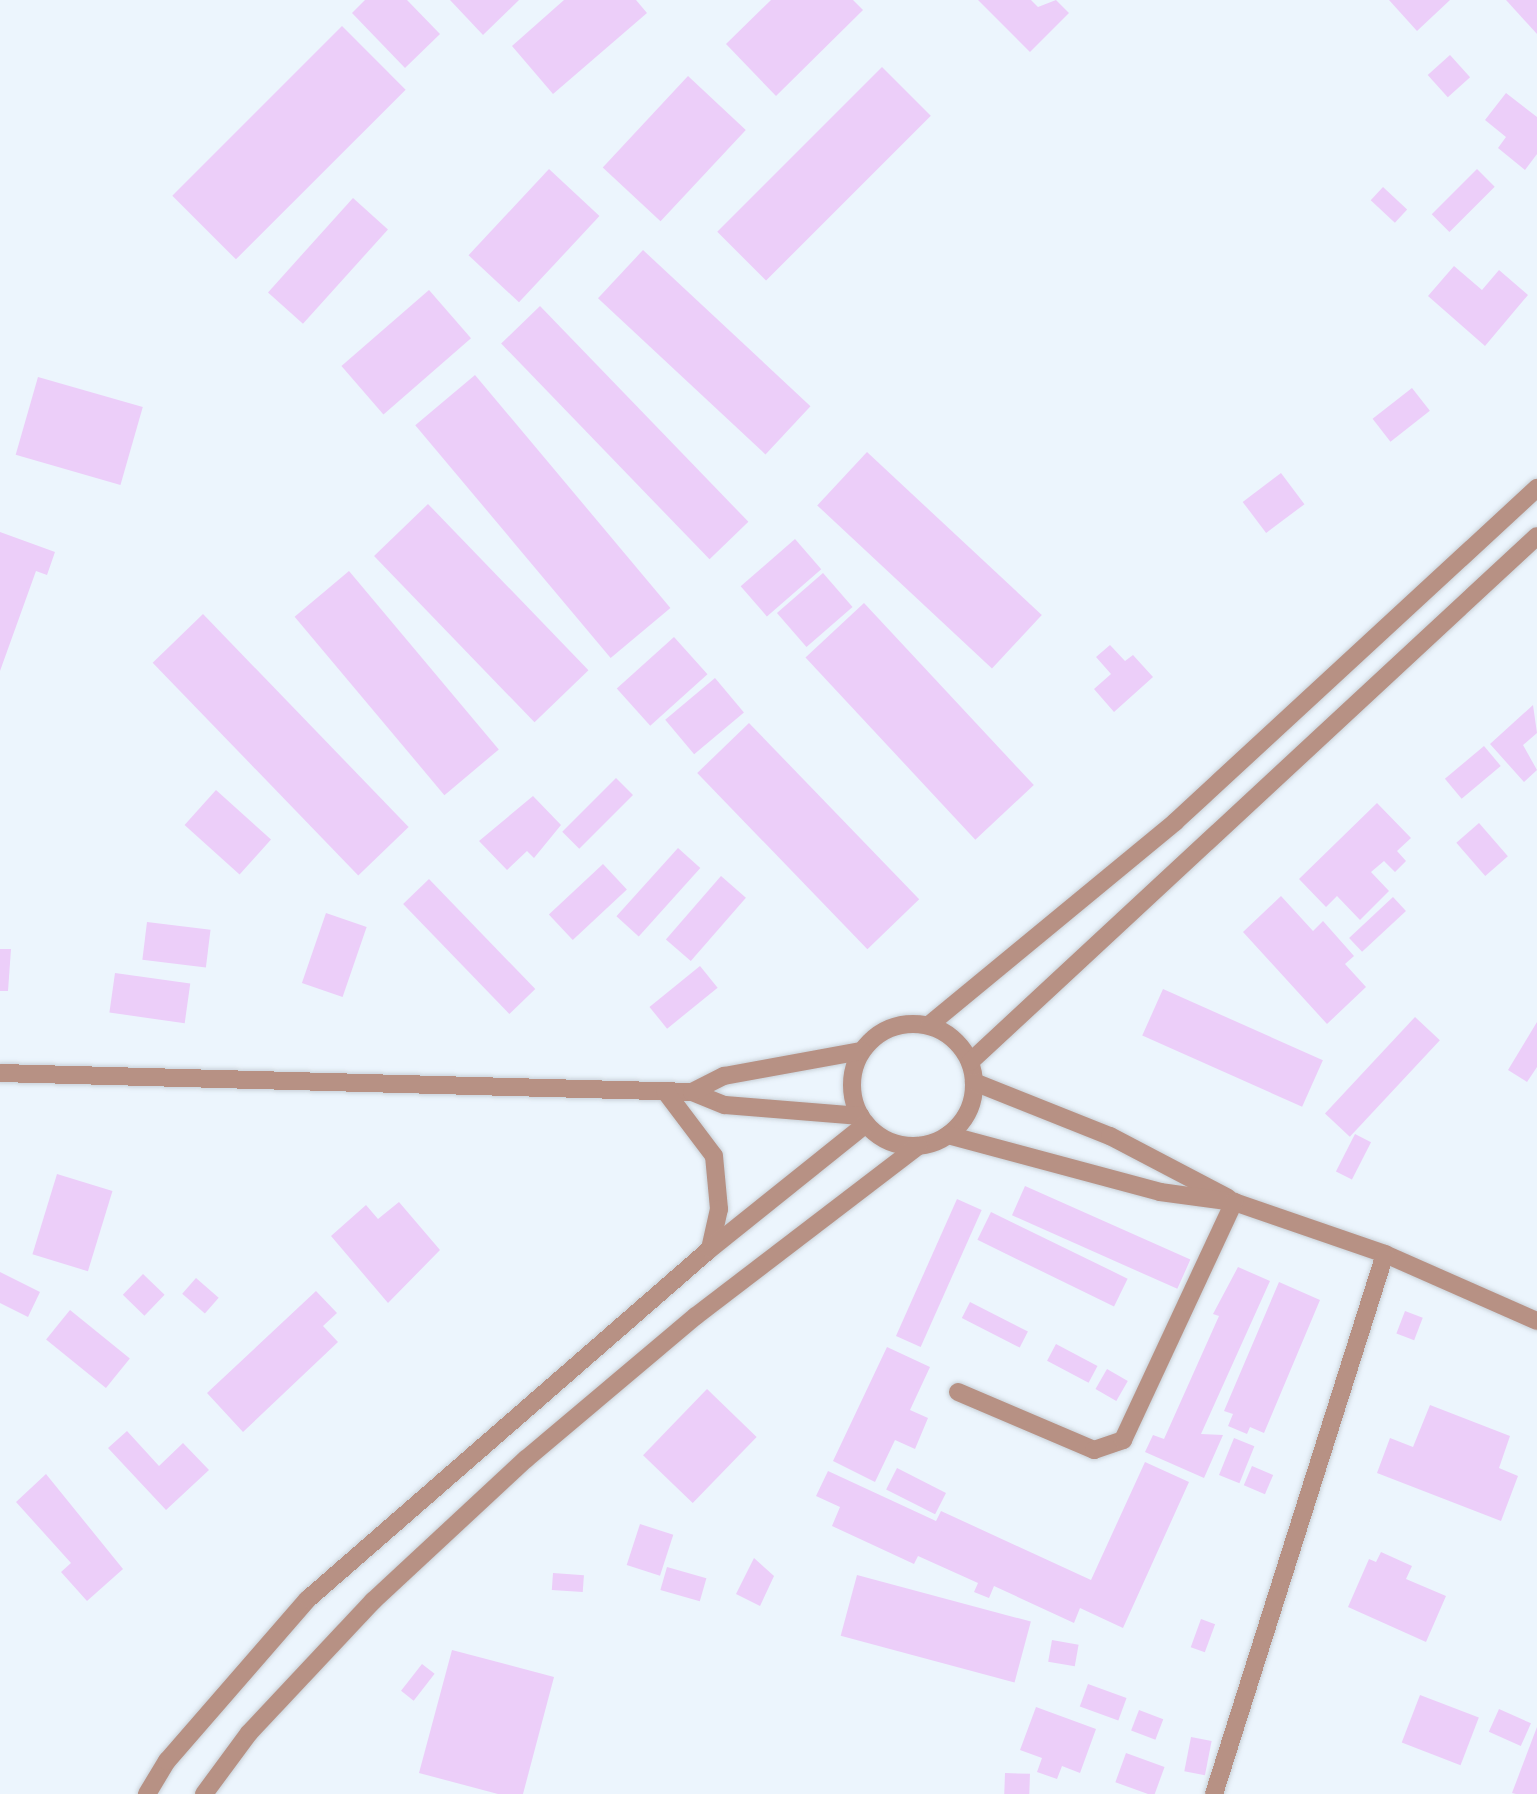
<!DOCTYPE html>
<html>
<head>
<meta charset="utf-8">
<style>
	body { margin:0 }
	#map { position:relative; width:1537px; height:1794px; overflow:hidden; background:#ecf5fd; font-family:"Nunito Sans",sans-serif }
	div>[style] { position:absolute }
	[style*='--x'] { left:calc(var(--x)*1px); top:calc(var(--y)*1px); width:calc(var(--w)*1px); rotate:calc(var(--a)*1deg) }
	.building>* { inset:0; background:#eccef9; transform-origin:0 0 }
	.roads { filter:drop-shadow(0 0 2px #c9d1d8) drop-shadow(0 0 2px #c9d1d8) }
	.minor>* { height:18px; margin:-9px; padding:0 9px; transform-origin:9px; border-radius:9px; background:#b79184 }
	.minor>.ring { margin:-9px; padding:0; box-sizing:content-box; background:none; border:18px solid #b79184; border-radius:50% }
	span { translate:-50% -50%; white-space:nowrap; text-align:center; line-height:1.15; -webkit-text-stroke:5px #fff; paint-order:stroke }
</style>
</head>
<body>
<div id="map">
	<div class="building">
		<i style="clip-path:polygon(365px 0,407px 0,440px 34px,405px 68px,352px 13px)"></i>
		<i style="clip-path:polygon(450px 0,519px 0,483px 35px)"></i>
		<i style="clip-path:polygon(564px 0,636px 0,647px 13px,553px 94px,512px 46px)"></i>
		<i style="clip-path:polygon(771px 0,853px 0,863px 10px,776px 96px,726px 44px)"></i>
		<i style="clip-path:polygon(978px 0,1031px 0,1038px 7px,1056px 0,1069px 13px,1030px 52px)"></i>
		<i style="clip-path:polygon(1389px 0,1450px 0,1417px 31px)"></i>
		<i style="clip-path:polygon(1506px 0,1537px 0,1537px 34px)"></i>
		<i style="left:342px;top:26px;width:90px;height:240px;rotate:45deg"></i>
		<i style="left:1450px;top:55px;width:30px;height:30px;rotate:48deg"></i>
		<i style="left:882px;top:67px;width:69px;height:233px;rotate:45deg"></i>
		<i style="left:688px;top:76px;width:79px;height:125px;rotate:43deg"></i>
		<i style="clip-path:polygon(1506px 93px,1537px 117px,1537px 154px,1525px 170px,1498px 148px,1506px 137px,1485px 120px)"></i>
		<i style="left:549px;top:169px;width:69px;height:118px;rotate:43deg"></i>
		<i style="left:1477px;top:169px;width:25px;height:64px;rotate:45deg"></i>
		<i style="left:1383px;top:187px;width:33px;height:18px;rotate:43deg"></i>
		<i style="left:353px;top:198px;width:47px;height:127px;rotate:42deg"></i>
		<i style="left:643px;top:250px;width:229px;height:66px;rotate:43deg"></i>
		<i style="clip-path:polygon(1454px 266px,1482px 290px,1499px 270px,1528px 295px,1485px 346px,1428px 296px)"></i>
		<i style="left:429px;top:290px;width:64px;height:116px;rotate:49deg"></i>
		<i style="left:540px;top:306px;width:300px;height:54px;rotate:46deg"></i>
		<i style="left:475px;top:375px;width:304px;height:78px;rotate:50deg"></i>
		<i style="left:38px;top:377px;width:109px;height:81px;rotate:16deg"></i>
		<i style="left:1412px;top:388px;width:29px;height:50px;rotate:52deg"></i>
		<i style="left:867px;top:452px;width:239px;height:73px;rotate:43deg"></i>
		<i style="left:1281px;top:473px;width:39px;height:48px;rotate:53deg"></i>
		<i style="left:428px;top:504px;width:231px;height:75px;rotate:46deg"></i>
		<i style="clip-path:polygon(0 532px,55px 552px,47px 575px,36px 571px,0 671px)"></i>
		<i style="left:795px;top:539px;width:40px;height:72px;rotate:49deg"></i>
		<i style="left:349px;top:571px;width:233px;height:71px;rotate:50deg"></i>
		<i style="left:823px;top:573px;width:45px;height:61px;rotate:49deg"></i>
		<i style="left:864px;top:603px;width:249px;height:80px;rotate:47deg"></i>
		<i style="left:203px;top:614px;width:296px;height:70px;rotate:46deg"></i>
		<i style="left:674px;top:637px;width:50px;height:77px;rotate:48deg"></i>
		<i style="clip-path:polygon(1110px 645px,1125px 661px,1133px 655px,1153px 677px,1114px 712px,1094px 689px,1111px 674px,1096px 657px)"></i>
		<i style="left:715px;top:678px;width:45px;height:65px;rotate:50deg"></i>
		<i style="clip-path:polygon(1533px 705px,1537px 733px,1523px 745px,1537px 770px,1524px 782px,1490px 744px)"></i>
		<i style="left:749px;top:723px;width:245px;height:72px;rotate:46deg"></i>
		<i style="left:1484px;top:746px;width:26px;height:51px;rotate:50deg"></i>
		<i style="left:616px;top:778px;width:24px;height:76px;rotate:45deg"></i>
		<i style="left:216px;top:790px;width:74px;height:47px;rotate:42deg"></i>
		<i style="clip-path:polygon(533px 796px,561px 825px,534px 858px,527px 851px,507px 870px,479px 841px)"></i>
		<i style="clip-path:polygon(1377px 803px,1411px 838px,1397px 851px,1406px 861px,1395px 872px,1384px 861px,1371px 872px,1389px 891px,1360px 920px,1337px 896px,1326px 907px,1299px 879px)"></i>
		<i style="left:1479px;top:823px;width:44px;height:30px;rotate:49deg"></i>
		<i style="left:678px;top:848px;width:30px;height:92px;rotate:42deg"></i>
		<i style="left:603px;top:864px;width:35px;height:74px;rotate:47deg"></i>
		<i style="left:721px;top:876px;width:33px;height:84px;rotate:41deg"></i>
		<i style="left:429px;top:879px;width:153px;height:36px;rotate:46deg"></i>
		<i style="clip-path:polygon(1281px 896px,1313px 931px,1323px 921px,1354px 956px,1345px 964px,1366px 987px,1327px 1024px,1243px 932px)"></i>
		<i style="left:1393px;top:897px;width:19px;height:60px;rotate:47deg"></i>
		<i style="left:326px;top:913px;width:43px;height:74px;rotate:19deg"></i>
		<i style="left:147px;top:922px;width:64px;height:38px;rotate:7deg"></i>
		<i style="clip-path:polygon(0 949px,11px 949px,8px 991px,0 991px)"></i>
		<i style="left:700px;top:966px;width:28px;height:65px;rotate:51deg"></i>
		<i style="left:115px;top:973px;width:76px;height:40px;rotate:8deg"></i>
		<i style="left:1163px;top:989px;width:175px;height:51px;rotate:24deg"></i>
		<i style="left:1415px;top:1017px;width:34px;height:132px;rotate:43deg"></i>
		<i style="clip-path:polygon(1537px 1022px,1537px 1067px,1527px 1082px,1508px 1070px)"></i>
		<i style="left:1355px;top:1134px;width:18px;height:42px;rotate:27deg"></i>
		<i style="left:57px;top:1174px;width:58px;height:84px;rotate:17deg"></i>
		<i style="left:1025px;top:1186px;width:181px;height:32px;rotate:24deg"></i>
		<i style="left:957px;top:1199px;width:27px;height:150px;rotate:24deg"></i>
		<i style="clip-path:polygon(399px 1202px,440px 1250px,388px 1303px,331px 1236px,366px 1205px,378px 1219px)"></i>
		<i style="left:991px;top:1212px;width:152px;height:31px;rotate:26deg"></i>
		<i style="clip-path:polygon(1238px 1267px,1270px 1281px,1201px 1434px,1223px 1435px,1204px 1478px,1145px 1452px,1153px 1435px,1164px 1439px,1219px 1316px,1213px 1314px)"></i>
		<i style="clip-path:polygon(0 1272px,40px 1292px,28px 1317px,0 1303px)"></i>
		<i style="left:143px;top:1274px;width:30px;height:29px;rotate:44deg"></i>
		<i style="left:196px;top:1278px;width:30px;height:21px;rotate:41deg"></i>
		<i style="clip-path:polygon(1279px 1282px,1320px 1300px,1264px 1433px,1250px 1427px,1247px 1434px,1228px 1426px,1233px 1414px,1224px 1411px)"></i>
		<i style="clip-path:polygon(316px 1291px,337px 1313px,323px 1326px,338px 1342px,243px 1432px,207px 1393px)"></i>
		<i style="left:970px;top:1302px;width:65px;height:18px;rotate:27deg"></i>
		<i style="left:70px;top:1310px;width:77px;height:38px;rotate:39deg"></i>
		<i style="left:1405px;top:1311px;width:19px;height:24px;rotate:21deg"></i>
		<i style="left:1056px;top:1344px;width:47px;height:19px;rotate:28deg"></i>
		<i style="clip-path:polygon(887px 1347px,930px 1367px,910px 1410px,928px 1418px,915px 1449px,895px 1440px,875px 1482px,833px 1461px)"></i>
		<i style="left:1107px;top:1369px;width:24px;height:23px;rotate:30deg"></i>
		<i style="left:707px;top:1389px;width:69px;height:92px;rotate:44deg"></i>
		<i style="clip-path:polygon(1430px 1405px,1510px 1436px,1499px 1468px,1518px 1476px,1501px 1521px,1377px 1473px,1390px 1438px,1413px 1447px)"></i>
		<i style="clip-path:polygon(127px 1431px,159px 1466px,183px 1443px,209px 1470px,166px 1510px,108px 1448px)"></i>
		<i style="left:1234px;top:1438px;width:22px;height:40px;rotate:22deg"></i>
		<i style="clip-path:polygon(1145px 1462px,1189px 1482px,1123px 1628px,1080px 1608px,1074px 1623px,994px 1586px,989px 1598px,974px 1592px,978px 1583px,918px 1556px,914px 1564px,832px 1526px,840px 1507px,816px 1496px,828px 1471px,936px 1521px,941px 1511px,1091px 1580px)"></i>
		<i style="left:1252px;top:1466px;width:23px;height:21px;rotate:23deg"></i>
		<i style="left:897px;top:1468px;width:55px;height:24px;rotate:27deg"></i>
		<i style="clip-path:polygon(46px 1474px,123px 1569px,87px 1601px,61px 1572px,71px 1563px,16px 1502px)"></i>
		<i style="left:640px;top:1524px;width:35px;height:43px;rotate:18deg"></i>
		<i style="clip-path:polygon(1381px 1552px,1412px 1566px,1406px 1579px,1446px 1596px,1426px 1642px,1348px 1607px,1369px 1559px,1376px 1562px)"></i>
		<i style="clip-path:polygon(754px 1558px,774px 1576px,760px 1606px,736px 1594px)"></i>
		<i style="left:667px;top:1567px;width:41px;height:24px;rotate:16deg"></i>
		<i style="left:553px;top:1573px;width:31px;height:17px;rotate:4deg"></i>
		<i style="left:857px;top:1575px;width:180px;height:63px;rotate:15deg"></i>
		<i style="left:1201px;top:1619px;width:15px;height:30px;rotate:20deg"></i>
		<i style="left:1052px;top:1640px;width:27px;height:22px;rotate:10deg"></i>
		<i style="clip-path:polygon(452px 1650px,554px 1677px,523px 1794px,498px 1794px,419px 1773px)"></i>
		<i style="left:422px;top:1664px;width:16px;height:34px;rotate:38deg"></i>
		<i style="left:1088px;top:1684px;width:41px;height:24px;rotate:20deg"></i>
		<i style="left:1420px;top:1695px;width:63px;height:51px;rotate:21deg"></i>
		<i style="clip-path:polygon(1036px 1707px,1096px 1729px,1080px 1773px,1062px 1766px,1057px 1779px,1037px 1772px,1042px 1758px,1020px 1750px)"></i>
		<i style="left:1499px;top:1709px;width:35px;height:25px;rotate:24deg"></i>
		<i style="left:1139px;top:1710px;width:26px;height:22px;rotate:21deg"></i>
		<i style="clip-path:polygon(1537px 1727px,1537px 1794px,1516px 1794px,1512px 1793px)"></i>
		<i style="left:1191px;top:1737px;width:21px;height:35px;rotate:11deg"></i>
		<i style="left:1126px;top:1753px;width:41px;height:31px;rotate:20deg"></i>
		<i style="left:1005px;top:1773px;width:25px;height:21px;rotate:2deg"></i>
	</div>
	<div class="roads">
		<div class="minor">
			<i class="ring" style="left:852px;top:1024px;width:104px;height:104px"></i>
			<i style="--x:929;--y:1025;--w:319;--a:-39.5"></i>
			<i style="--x:1175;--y:822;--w:493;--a:-42.7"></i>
			<i style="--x:970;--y:1062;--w:773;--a:-42.85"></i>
			<i style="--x:0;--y:1073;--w:692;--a:1.57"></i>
			<i style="--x:692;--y:1092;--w:35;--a:22"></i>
			<i style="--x:725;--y:1105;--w:136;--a:4.6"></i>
			<i style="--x:974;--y:1082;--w:146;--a:21.7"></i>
			<i style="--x:1110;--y:1136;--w:133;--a:27.7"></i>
			<i style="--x:665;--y:1091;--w:81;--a:53"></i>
			<i style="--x:714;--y:1156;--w:53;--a:84.6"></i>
			<i style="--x:719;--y:1209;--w:41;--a:102.7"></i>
			<i style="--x:692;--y:1092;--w:36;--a:-27"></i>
			<i style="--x:724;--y:1076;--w:140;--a:-10.3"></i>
			<i style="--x:948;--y:1135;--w:220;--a:15"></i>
			<i style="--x:1160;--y:1192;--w:75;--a:7.7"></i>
			<i style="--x:1234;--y:1202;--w:160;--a:19"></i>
			<i style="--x:1385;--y:1254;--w:166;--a:23.8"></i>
			<i style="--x:958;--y:1392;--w:148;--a:23.1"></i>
			<i style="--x:1094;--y:1450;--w:31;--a:-19"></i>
			<i style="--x:1123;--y:1440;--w:263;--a:-65"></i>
			<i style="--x:147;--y:1794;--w:39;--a:-59"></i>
			<i style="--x:167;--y:1761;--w:215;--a:-49"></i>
			<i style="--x:308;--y:1599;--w:533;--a:-41.04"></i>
			<i style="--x:710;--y:1249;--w:200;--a:-38.7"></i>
			<i style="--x:204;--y:1794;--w:76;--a:-53.6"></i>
			<i style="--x:249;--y:1733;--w:181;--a:-46.8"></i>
			<i style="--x:373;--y:1601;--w:209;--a:-42.9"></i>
			<i style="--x:526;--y:1459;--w:222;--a:-40.1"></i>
			<i style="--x:696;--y:1316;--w:280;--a:-37.4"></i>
			<i style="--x:1214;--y:1794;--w:566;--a:-72.43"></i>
		</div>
	</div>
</div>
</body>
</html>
